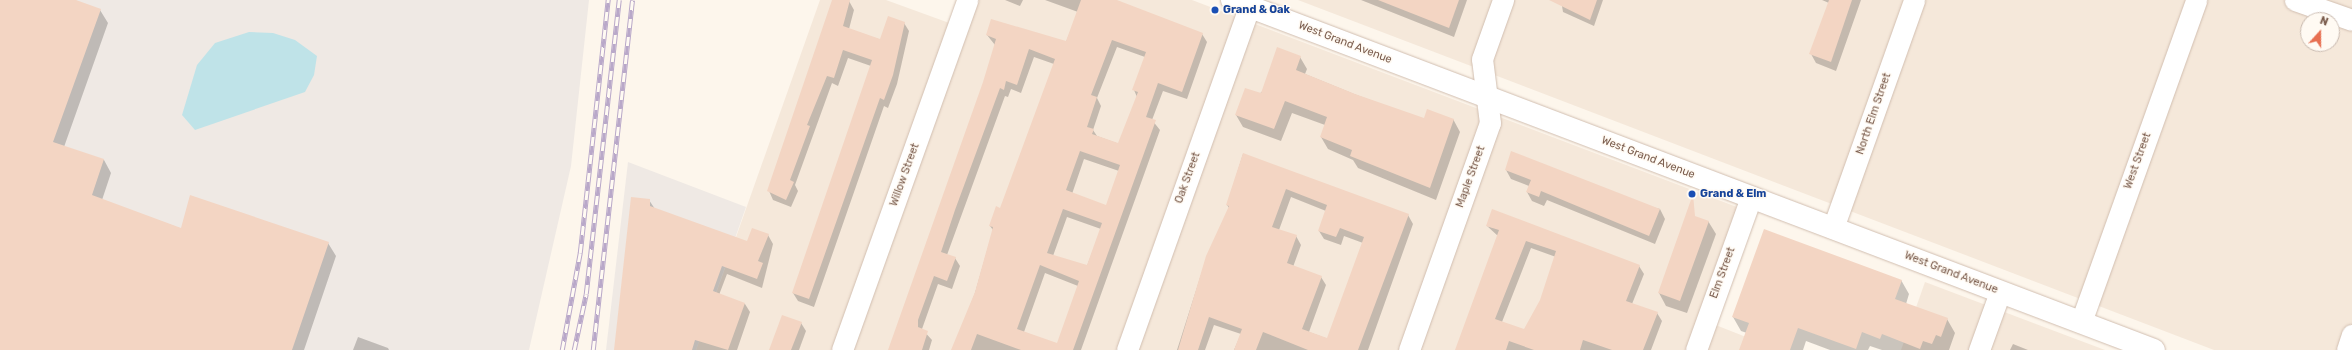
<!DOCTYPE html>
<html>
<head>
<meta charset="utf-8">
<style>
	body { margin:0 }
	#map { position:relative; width:2352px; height:350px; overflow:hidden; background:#fdf6ec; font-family:Rubik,sans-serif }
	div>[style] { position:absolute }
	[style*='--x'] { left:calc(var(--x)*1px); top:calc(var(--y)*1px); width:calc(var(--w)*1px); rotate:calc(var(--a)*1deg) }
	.residential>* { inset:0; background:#f5e8da }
	.industrial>* { inset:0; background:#efe9e4 }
	.water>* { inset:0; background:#bfe3e8 }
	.shadow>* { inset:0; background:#0003 }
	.building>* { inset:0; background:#f3d5c3 }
	.roads { filter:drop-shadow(0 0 1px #d1beb0) drop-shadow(0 0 1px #d1beb0) }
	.minor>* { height:21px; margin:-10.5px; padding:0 10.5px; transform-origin:10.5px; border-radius:10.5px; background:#fff }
	.secondary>* { height:22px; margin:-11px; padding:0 11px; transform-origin:11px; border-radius:11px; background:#fff }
	.rail>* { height:4.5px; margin-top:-2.25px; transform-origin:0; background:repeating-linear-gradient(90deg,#fffaf3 0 9px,#b9a8c9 0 18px); box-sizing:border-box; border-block:1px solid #b9a8c9 }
	.dots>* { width:11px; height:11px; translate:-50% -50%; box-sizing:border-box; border:2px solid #fffaf3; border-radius:50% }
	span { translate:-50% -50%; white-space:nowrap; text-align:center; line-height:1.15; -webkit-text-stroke:3px #fffaf3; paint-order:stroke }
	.transit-label { font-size:11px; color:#164399; font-weight:700 }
	.left { translate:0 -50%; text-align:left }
	.street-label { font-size:11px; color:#7a5c4d }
	.north { position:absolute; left:2300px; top:12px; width:40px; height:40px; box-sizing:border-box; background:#fffaf3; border:1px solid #cabbb1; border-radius:50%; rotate:21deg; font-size:11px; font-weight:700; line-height:16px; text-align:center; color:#7a5c4d }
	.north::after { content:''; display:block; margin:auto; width:14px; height:18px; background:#e76f51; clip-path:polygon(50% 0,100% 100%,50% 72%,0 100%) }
</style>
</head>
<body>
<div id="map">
	<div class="residential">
		<i style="clip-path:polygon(820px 0,886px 0,963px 28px,973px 0,1192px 0,1742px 209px,1703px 320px,1779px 350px,696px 350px)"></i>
		<i style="clip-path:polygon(evenodd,1298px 0,2352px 0,2352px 350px,2214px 350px,1298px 0,2308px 20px,2332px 20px,2332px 44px,2308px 44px,2308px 20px)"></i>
		<i style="clip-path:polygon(1925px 282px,2105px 350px,1901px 350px)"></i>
	</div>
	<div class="industrial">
		<i style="clip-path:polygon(0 0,589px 0,571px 166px,529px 350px,0 350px)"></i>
		<i style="clip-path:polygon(628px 162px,746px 207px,696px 350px,606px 350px)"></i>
	</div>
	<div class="water">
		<i style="clip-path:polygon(249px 32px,273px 33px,295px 40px,317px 56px,314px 75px,305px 92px,195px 130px,182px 115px,197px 65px,215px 43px)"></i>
	</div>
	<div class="shadow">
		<i style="clip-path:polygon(0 0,73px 0,100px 10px,108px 23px,64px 147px,104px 160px,111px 173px,102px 200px,182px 229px,328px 243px,336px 256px,304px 350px,0 350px)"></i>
		<i style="clip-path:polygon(833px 0,849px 1px,854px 10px,849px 29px,881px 40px,904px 23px,909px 31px,897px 84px,888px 108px,884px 106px,814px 307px,798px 301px,793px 293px,871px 66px,848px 58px,838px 86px,832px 83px,795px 185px,798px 191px,791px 207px,773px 200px,769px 191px)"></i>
		<i style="clip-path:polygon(1005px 0,1023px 0,1020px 6px)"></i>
		<i style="clip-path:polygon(evenodd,1045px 0,1113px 0,1202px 34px,1207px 42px,1187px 99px,1163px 91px,1152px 120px,1160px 130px,1081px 350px,953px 350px,975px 293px,993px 230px,990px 226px,1001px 209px,1054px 64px,1034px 57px,1021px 93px,1011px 89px,1008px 97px,1005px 96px,947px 255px,955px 258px,960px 266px,952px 289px,938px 284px,922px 329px,932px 340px,929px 350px,889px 350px,984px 83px,995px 45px,987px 35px,992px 21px,1066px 42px,1078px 12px,1045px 0,1117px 47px,1145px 57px,1134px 90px,1137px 97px,1119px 144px,1097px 136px,1093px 130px,1101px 106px,1097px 98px,1117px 47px,1045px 0,1084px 159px,1119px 171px,1107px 206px,1072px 194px,1084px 159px,1045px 0,1067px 217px,1101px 229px,1087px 266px,1053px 256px,1067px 217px,1045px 0,1045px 273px,1078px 286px,1058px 345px,1024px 332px,1045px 273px)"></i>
		<i style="clip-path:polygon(1361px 0,1467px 0,1454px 37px)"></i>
		<i style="clip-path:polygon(1561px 0,1603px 0,1594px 26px,1563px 12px)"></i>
		<i style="clip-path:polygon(1822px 0,1861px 0,1836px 71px,1816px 63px,1811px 54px,1829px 3px)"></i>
		<i style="clip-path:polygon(1300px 57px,1307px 69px,1305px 74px,1354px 94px,1424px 120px,1453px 119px,1460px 132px,1436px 200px,1358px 168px,1353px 160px,1328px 149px,1321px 137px,1325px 125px,1292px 113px,1281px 141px,1243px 127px,1236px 115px)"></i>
		<i style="clip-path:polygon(evenodd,1243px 154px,1408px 215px,1413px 224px,1368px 350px,1234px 350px,1241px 334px,1214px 325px,1205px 350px,1177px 350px,1207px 256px,1229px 208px,1227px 205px,1243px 154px,1291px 197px,1326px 211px,1319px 231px,1324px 239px,1341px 245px,1344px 236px,1363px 243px,1328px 339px,1309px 332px,1326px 285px,1321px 277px,1293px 267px,1301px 245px,1296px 236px,1279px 230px,1291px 197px)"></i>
		<i style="clip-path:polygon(1506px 170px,1660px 209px,1665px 219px,1655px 244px,1547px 200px,1544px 206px,1532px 201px,1527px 192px,1529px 186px,1511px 179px)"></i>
		<i style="clip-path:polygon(649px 200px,655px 209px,748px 243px,768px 235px,773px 244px,762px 288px,727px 274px,719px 295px,745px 304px,750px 312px,737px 350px,615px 350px)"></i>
		<i style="clip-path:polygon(1708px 221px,1716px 234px,1687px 313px,1666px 306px,1659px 293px)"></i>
		<i style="clip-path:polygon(evenodd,1487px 226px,1639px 266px,1644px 274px,1632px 304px,1657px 313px,1662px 321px,1651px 350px,1457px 350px,1498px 236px,1487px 226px,1531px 248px,1556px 257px,1541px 300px,1524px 331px,1502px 322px,1531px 248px)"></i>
		<i style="clip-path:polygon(1901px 280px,1909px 294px,1906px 304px,1947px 319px,1955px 333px,1949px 350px,1882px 350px,1870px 346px,1868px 350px,1830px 350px,1806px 341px,1803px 350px,1741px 350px,1747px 333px,1741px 331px,1733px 317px)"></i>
		<i style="clip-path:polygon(801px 323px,806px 331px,799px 350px,771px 350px)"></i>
		<i style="clip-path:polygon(358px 337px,388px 348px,389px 350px,353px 350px)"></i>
		<i style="clip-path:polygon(2013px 344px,2028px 350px,2010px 350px)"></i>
	</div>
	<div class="building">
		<i style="clip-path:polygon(0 0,76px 0,101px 9px,53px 142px,104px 159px,92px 195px,181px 228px,190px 195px,329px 242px,292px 350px,0 350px)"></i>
		<i style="clip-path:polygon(832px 0,850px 0,843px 26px,880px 39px,888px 16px,905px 22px,893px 75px,884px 100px,880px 98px,809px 299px,792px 293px,872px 60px,843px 50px,834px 78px,827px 76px,807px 125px,810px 126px,790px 180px,794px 182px,786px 200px,767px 191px)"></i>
		<i style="clip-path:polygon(evenodd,1081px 0,1117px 0,1203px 33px,1182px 92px,1158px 83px,1146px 117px,1156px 120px,1073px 350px,1021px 350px,977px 334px,971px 350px,951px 350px,975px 292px,993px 227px,989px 226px,996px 206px,1000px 208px,1055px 59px,1029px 49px,1017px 85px,1006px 81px,1004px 90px,1000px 88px,955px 210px,941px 252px,956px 257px,947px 281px,934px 276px,918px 320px,918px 327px,928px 331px,922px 350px,888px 350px,983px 82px,996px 39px,986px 35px,991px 19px,1066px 41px,1081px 0,1112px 40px,1146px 52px,1132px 90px,1138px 92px,1118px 143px,1092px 134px,1094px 129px,1087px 127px,1097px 97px,1091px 95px,1112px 40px,1081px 0,1080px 151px,1120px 165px,1106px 205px,1066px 190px,1080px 151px,1081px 0,1063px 209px,1102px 223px,1087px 265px,1047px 253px,1063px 209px,1081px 0,1040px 265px,1079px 281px,1057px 343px,1017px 329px,1040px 265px)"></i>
		<i style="clip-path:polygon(1378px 0,1459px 0,1449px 28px)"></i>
		<i style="clip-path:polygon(1549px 0,1597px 0,1590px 20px)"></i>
		<i style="clip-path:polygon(1829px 0,1852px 0,1831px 62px,1809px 54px)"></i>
		<i style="clip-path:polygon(1277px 47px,1301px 56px,1296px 70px,1355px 94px,1424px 118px,1427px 109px,1454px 119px,1430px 188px,1350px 156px,1352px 150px,1320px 137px,1327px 117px,1285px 101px,1274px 129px,1235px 115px,1245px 88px,1261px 93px)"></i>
		<i style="clip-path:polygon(1511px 151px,1660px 209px,1649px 236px,1541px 191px,1539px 197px,1526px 192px,1531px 180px,1505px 170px)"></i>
		<i style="clip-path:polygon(evenodd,1243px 153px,1409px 214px,1358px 350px,1308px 350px,1263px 332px,1256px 350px,1234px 350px,1242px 329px,1209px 317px,1198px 350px,1178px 350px,1206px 256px,1229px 206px,1226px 205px,1243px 153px,1286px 189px,1327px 205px,1318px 231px,1336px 237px,1340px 228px,1364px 237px,1327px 338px,1302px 329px,1322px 276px,1287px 263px,1297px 235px,1272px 227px,1286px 189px)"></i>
		<i style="clip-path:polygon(1693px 194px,1695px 216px,1709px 221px,1680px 301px,1658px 293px)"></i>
		<i style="clip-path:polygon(631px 197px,650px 199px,650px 206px,747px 241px,752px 228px,769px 234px,758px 261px,763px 263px,757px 279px,722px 266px,713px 291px,745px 303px,728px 350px,695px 340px,692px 350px,614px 350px)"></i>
		<i style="clip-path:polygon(evenodd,1492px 209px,1640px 265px,1626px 301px,1658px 312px,1643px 350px,1612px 350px,1583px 340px,1580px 350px,1534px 350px,1509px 341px,1506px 350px,1455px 350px,1499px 230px,1486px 226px,1492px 209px,1526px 241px,1556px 251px,1540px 300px,1524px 329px,1495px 319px,1526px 241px)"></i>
		<i style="clip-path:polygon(1764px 229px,1902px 280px,1895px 299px,1948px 318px,1941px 337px,1936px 335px,1932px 344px,1923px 341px,1920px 349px,1882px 334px,1880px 339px,1862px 332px,1856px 349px,1798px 328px,1790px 350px,1739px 350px,1749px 323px,1732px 317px)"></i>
		<i style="clip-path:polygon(782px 315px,802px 322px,791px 350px,769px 350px)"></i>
	</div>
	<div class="roads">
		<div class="minor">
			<i style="--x:2295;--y:0;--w:60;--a:19.3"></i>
			<i style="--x:1833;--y:228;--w:242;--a:-70.4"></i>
			<i style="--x:2081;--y:322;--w:342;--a:-70.3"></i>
			<i style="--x:842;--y:350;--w:372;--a:-70.3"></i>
			<i style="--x:1127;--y:350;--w:364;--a:-70.4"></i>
			<i style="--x:1409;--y:350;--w:241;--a:-70.4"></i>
			<i style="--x:1490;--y:123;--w:64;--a:-97.1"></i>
			<i style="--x:1482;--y:59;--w:63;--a:-70.4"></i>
			<i style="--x:1696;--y:350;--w:163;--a:-70.2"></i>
			<i style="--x:1979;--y:350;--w:62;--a:-70.1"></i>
			<i style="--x:2347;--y:350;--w:16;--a:-72"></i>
		</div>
		<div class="secondary">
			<i style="--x:1232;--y:0;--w:986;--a:20.79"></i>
		</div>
	</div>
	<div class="rail">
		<i style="--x:562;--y:350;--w:99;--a:-79.5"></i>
		<i style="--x:580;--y:253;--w:255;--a:-83.7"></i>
		<i style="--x:574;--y:350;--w:57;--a:-77.9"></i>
		<i style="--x:586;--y:294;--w:296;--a:-83.6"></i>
		<i style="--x:593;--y:350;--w:352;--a:-83.6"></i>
	</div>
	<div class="dots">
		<i style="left:1215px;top:10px;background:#1a4fb4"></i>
		<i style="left:1692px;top:194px;background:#1a4fb4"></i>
	</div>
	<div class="transit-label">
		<span class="left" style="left:1223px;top:10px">Grand &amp; Oak</span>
		<span class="left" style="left:1700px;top:194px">Grand &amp; Elm</span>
	</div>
	<div class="street-label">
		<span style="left:1345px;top:43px;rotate:21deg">West Grand Avenue</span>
		<span style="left:1874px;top:114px;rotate:-71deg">North Elm Street</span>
		<span style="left:1648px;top:158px;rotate:21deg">West Grand Avenue</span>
		<span style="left:2138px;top:161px;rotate:-70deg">West Street</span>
		<span style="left:905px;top:175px;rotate:-70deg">Willow Street</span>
		<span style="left:1471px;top:177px;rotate:-70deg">Maple Street</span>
		<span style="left:1188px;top:178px;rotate:-70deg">Oak Street</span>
		<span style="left:1723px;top:273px;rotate:-70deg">Elm Street</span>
		<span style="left:1951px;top:273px;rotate:21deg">West Grand Avenue</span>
	</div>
	<div class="north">N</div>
</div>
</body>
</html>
